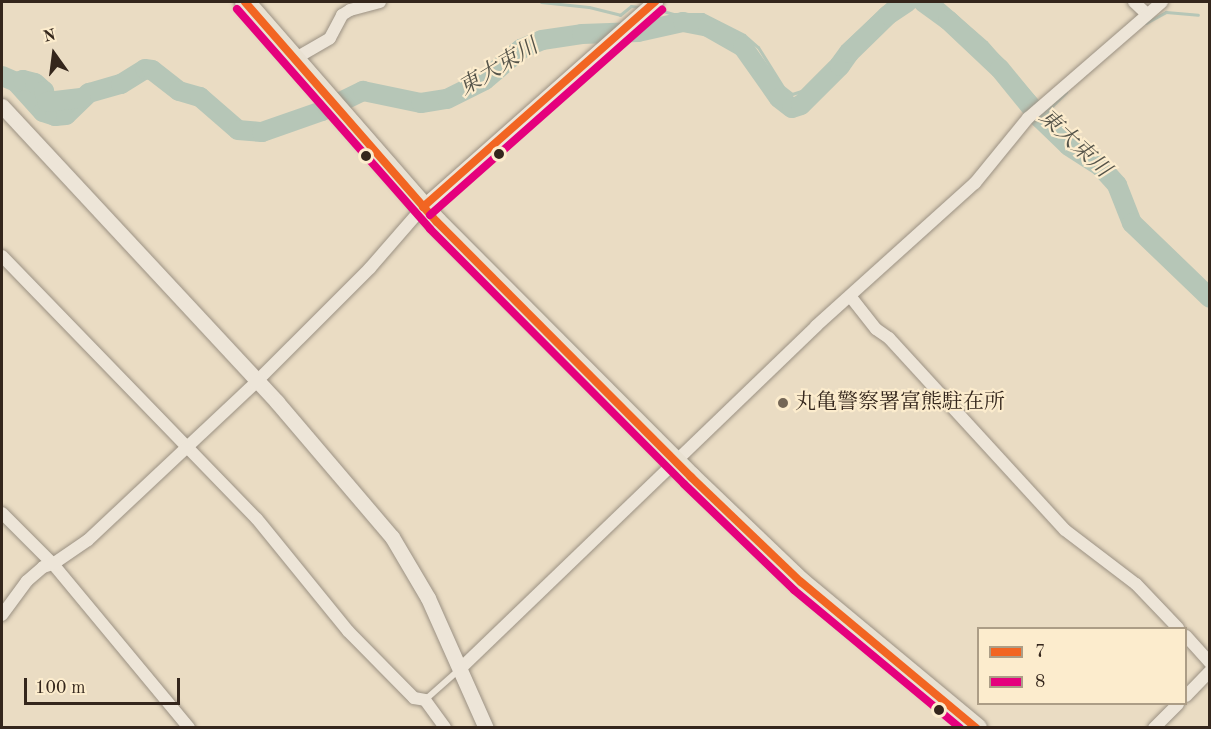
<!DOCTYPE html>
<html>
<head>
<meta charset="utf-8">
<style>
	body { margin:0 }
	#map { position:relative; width:1211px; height:729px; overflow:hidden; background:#eadcc3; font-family:"Old Standard TT","Noto Serif JP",serif }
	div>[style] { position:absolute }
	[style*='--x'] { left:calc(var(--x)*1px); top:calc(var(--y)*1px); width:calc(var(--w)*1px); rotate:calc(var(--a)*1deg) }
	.stream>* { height:3px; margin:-1.5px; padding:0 1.5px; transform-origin:1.5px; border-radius:1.5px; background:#b6c6b7 }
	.river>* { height:20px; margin:-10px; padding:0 10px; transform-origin:10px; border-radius:10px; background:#b6c6b7 }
	.roads { filter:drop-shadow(0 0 2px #9b9183) drop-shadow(0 0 2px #9b9183) }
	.service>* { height:6px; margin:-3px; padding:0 3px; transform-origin:3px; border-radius:3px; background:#ede5d8 }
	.minor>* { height:12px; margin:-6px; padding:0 6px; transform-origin:6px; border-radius:6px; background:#ede5d8 }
	.tertiary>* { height:15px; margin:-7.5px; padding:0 7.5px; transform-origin:7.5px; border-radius:7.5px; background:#ede5d8 }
	.primary>* { height:20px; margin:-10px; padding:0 10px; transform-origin:10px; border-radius:10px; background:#e9e1d2 }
	.bus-1>* { height:8px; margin:-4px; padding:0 4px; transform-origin:4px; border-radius:4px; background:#f26522 }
	.bus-2>* { height:8px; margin:-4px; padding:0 4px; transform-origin:4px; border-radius:4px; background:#e5007d }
	.dots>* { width:16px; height:16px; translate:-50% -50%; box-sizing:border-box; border:3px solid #fceccd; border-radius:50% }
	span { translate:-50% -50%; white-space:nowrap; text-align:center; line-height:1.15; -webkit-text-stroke:4.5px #fceccd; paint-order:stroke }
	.poi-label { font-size:21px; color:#34261c }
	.left { translate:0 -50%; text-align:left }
	.water-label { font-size:22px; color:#545349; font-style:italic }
	.frame { position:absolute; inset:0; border:3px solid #34261c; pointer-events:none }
	.legend { position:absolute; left:977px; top:627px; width:210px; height:78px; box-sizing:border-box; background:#fceccd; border:2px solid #ac9d86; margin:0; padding:8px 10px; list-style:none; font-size:18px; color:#34261c }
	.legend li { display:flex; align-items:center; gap:12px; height:30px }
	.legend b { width:30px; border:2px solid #ac9d86 }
	.north { position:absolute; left:24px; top:24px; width:60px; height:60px; -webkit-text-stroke:4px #fceccd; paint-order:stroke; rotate:346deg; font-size:16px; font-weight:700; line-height:24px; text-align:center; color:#34261c }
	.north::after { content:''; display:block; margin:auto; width:21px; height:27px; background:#34261c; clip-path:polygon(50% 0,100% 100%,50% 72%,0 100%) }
	.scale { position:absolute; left:24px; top:678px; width:156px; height:27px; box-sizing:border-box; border:3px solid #34261c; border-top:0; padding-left:8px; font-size:18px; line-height:21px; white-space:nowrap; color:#34261c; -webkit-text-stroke:4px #fceccd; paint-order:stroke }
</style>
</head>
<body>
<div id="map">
	<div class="stream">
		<i style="--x:541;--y:2;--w:48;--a:5.9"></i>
		<i style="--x:589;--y:7;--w:32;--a:14"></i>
		<i style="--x:620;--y:15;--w:14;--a:-39"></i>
		<i style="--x:631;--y:6;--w:9;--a:6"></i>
		<i style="--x:940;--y:2;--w:61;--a:41"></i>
		<i style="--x:986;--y:42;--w:82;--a:48.9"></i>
		<i style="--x:656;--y:9;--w:18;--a:16"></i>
		<i style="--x:673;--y:14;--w:30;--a:0"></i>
		<i style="--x:703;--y:14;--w:46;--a:27.1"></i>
		<i style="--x:744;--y:35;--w:18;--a:41"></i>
		<i style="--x:758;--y:47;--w:47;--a:58"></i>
		<i style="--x:783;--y:87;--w:11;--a:38"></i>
		<i style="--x:792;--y:94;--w:9;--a:-18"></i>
		<i style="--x:801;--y:91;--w:44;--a:-45"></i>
		<i style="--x:832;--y:60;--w:17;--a:-54"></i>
		<i style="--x:842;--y:46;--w:64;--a:-43.1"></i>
		<i style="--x:1146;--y:23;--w:23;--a:-29"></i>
		<i style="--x:1166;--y:12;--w:32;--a:5"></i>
		<i style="--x:1040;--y:118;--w:37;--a:-45"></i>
	</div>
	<div class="river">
		<i style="--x:923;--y:2;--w:31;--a:36"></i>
		<i style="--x:948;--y:20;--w:71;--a:43.3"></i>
		<i style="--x:1000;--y:69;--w:63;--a:50.8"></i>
		<i style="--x:1040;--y:118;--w:40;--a:44"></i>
		<i style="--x:1069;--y:146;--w:38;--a:33"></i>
		<i style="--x:1101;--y:167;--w:24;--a:48"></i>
		<i style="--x:1117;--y:185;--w:41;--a:68.5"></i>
		<i style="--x:1132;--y:223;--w:108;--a:43.9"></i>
		<i style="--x:2;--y:76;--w:15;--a:23"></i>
		<i style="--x:16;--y:82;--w:40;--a:48"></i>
		<i style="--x:43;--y:112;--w:13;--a:18"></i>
		<i style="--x:55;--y:116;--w:11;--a:-5"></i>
		<i style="--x:66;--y:115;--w:32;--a:-44"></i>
		<i style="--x:89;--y:93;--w:33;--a:-16"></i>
		<i style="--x:121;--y:84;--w:28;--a:-32"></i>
		<i style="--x:145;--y:69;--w:7;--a:8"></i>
		<i style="--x:152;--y:70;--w:34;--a:38"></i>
		<i style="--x:179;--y:91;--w:22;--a:16"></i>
		<i style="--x:200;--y:97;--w:50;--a:41"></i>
		<i style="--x:238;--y:130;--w:24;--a:5"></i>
		<i style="--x:262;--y:132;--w:64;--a:-19.3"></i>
		<i style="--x:322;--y:111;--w:46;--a:-26"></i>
		<i style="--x:363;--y:91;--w:59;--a:11.7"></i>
		<i style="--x:421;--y:103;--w:26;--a:-9"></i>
		<i style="--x:447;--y:99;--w:42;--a:-26.6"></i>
		<i style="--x:485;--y:80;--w:48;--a:-40.7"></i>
		<i style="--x:521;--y:49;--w:23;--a:-23"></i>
		<i style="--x:542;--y:40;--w:40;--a:-8.5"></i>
		<i style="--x:582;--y:34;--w:56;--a:-2"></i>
		<i style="--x:638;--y:32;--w:46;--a:-12.5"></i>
		<i style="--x:683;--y:22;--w:25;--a:11"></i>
		<i style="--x:708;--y:27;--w:40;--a:29.7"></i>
		<i style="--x:743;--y:47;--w:62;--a:54.8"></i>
		<i style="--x:779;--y:98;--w:16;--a:38"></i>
		<i style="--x:792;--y:108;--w:9;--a:-18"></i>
		<i style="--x:801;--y:105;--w:55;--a:-45"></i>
		<i style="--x:840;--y:66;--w:16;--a:-55"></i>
		<i style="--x:849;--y:53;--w:54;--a:-44.3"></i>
		<i style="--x:888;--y:15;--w:23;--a:-34"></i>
		<i style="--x:16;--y:82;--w:7;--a:-16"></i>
		<i style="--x:23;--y:80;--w:12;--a:14"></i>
		<i style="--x:35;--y:83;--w:12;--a:42"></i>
		<i style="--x:44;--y:91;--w:11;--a:75"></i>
		<i style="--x:47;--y:102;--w:34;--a:-7"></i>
	</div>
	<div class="roads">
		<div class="service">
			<i style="--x:425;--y:700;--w:47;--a:-41.5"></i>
		</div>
		<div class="minor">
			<i style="--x:1134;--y:2;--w:18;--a:43"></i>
			<i style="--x:296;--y:58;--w:39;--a:-30"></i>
			<i style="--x:330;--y:38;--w:26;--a:-62"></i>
			<i style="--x:342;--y:15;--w:9;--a:-32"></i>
			<i style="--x:350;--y:10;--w:31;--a:-15"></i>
			<i style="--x:2;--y:256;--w:366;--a:45.9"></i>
			<i style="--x:257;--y:519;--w:144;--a:50.9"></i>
			<i style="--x:348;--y:631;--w:94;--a:45.4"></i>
			<i style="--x:414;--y:698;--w:11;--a:10"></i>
			<i style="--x:425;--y:700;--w:34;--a:54"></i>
			<i style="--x:850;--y:296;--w:42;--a:51.8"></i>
			<i style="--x:876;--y:329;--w:16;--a:35"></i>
			<i style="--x:889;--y:338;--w:260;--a:47.5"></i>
			<i style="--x:1065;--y:530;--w:89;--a:37.3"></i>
			<i style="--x:1136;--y:584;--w:61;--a:46.3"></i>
			<i style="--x:2;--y:513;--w:72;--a:45"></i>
			<i style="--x:53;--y:564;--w:213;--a:50.3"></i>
			<i style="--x:2;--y:615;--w:42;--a:-53.7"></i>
			<i style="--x:27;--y:581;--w:21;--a:-41"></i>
			<i style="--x:43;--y:567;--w:10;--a:-17"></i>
			<i style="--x:53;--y:564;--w:42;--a:-34.4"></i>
			<i style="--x:88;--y:540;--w:231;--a:-43.2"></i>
			<i style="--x:256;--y:382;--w:161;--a:-45"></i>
			<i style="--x:370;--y:268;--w:81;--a:-49"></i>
			<i style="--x:1186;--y:636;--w:36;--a:48"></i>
			<i style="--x:460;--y:669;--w:494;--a:-43.9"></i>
			<i style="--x:816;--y:326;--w:214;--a:-42"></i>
			<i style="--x:975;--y:183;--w:84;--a:-50.8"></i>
			<i style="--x:1028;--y:118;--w:177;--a:-40.9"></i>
			<i style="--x:1186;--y:696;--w:35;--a:-46"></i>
			<i style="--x:1154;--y:728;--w:34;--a:-45"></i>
		</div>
		<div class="tertiary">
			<i style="--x:2;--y:106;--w:404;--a:47.1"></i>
			<i style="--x:277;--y:402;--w:177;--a:49.6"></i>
			<i style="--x:392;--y:537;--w:71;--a:59.5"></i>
			<i style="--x:428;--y:598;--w:142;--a:66"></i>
			<i style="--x:423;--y:207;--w:310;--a:-41.5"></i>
		</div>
		<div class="primary">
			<i style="--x:245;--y:2;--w:292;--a:48.9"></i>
			<i style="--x:437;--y:222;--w:360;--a:45.1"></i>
			<i style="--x:691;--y:477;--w:152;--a:43.7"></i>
			<i style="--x:801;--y:582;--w:229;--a:39.7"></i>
		</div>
	</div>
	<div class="bus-1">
		<i style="--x:245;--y:2;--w:292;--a:48.9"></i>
		<i style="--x:437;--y:222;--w:360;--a:45.1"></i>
		<i style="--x:691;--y:477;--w:152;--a:43.7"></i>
		<i style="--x:801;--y:582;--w:228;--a:39.8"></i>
		<i style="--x:423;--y:207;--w:310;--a:-41.5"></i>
	</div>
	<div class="bus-2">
		<i style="--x:237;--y:9;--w:293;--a:48.7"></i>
		<i style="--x:430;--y:229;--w:360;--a:45.1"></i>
		<i style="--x:684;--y:484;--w:153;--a:43.9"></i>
		<i style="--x:794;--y:590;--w:216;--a:39.7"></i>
		<i style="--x:430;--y:215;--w:310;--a:-41.5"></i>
	</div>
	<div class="dots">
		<i style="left:499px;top:154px;background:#34261c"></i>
		<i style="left:366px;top:156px;background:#34261c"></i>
		<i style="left:783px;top:403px;background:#746656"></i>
		<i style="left:939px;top:710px;background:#34261c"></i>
	</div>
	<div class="poi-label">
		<span class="left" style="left:795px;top:403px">丸亀警察署富熊駐在所</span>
	</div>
	<div class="water-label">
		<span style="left:499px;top:68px;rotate:-31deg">東大束川</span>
		<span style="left:1074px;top:144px;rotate:43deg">東大束川</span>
	</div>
	<div class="frame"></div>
	<ul class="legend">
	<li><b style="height:8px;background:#f26522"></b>7</li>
	<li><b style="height:8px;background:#e5007d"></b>8</li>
	</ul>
	<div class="north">N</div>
	<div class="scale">100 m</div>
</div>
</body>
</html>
